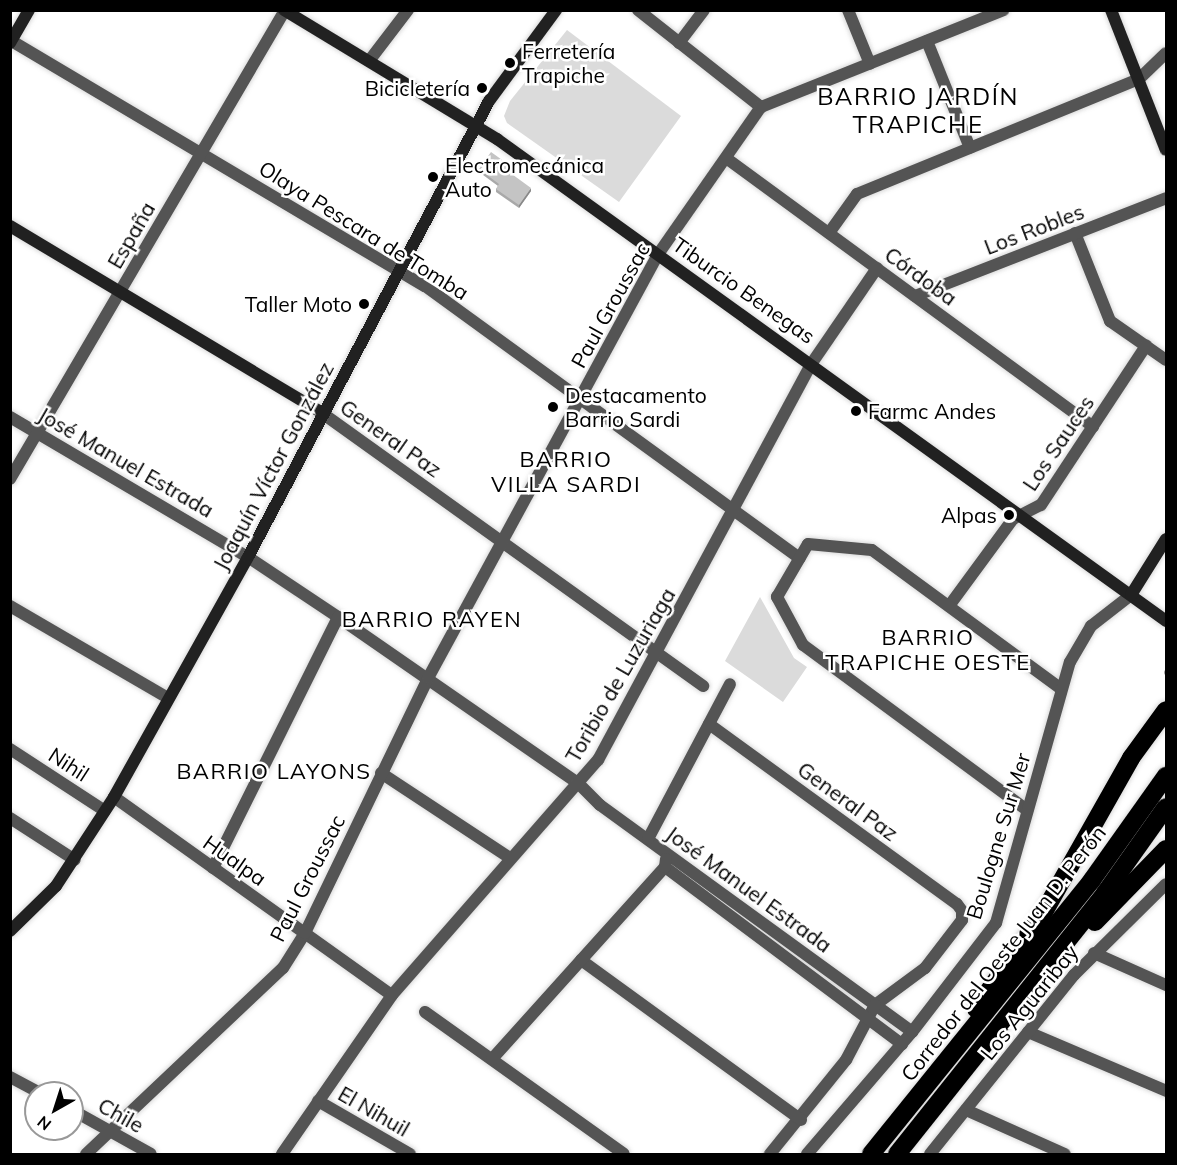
<!DOCTYPE html>
<html>
<head>
<meta charset="utf-8">
<style>
	body { margin:0 }
	#map { position:relative; width:1177px; height:1165px; overflow:hidden; background:#fff; font-family:Mulish,sans-serif }
	div>[style] { position:absolute }
	[style*='--x'] { left:calc(var(--x)*1px); top:calc(var(--y)*1px); width:calc(var(--w)*1px); rotate:calc(var(--a)*1deg) }
	.green>* { inset:0; background:#dbdbdb }
	.stream>* { height:4px; margin:-2px; padding:0 2px; transform-origin:2px; border-radius:2px; background:#a2a2a2 }
	.roads { filter:drop-shadow(0 0 2px #dbdbdb) drop-shadow(0 0 2px #dbdbdb) }
	.street>* { height:12px; margin:-6px; padding:0 6px; transform-origin:6px; border-radius:6px; background:#545454 }
	.secondary>* { height:12px; margin:-6px; padding:0 6px; transform-origin:6px; border-radius:6px; background:#212121 }
	.highway>* { height:18px; margin:-9px; padding:0 9px; transform-origin:9px; border-radius:9px; background:#000 }
	.wall>* { inset:0; background:#a9a9a9 }
	.shaded-wall>* { inset:0; background:#898989 }
	.building>* { inset:0; background:#c4c4c4 }
	.dots>* { width:16px; height:16px; translate:-50% -50%; box-sizing:border-box; border:3px solid #fff; border-radius:50% }
	span { translate:-50% -50%; white-space:nowrap; text-align:center; line-height:1.15; -webkit-text-stroke:5px #fff; paint-order:stroke }
	.poi-label { font-size:21px; color:#000 }
	.left { translate:0 -50%; text-align:left }
	.right { translate:-100% -50%; text-align:right }
	.street-label { font-size:21px; color:#000 }
	.neighbourhood-label { font-size:22px; color:#000; letter-spacing:1.5px }
	.quarter-label { font-size:24px; color:#000; letter-spacing:1.5px }
	.frame { position:absolute; inset:0; border:12px solid #000; pointer-events:none }
	.north { position:absolute; left:24px; top:1081px; width:60px; height:60px; box-sizing:border-box; background:#fff; border:2px solid #999; border-radius:50%; rotate:219deg; font-size:16px; font-weight:700; line-height:24px; text-align:center; color:#000 }
	.north::after { content:''; display:block; margin:auto; width:21px; height:27px; background:#000; clip-path:polygon(50% 0,100% 100%,50% 72%,0 100%) }
</style>
</head>
<body>
<div id="map">
	<div class="green">
		<i style="clip-path:polygon(567px 30px,681px 116px,619px 202px,507px 123px,504px 116px,510px 101px)"></i>
		<i style="clip-path:polygon(760px 597px,794px 658px,807px 667px,783px 702px,725px 661px)"></i>
	</div>
	<div class="stream">
		<i style="--x:1166;--y:673;--w:1;--a:-90"></i>
	</div>
	<div class="roads">
		<div class="street">
			<i style="--x:638;--y:10;--w:157;--a:38.3"></i>
			<i style="--x:848;--y:10;--w:58;--a:67.8"></i>
			<i style="--x:10;--y:40;--w:482;--a:30.7"></i>
			<i style="--x:425;--y:286;--w:463;--a:36"></i>
			<i style="--x:927;--y:41;--w:115;--a:68.1"></i>
			<i style="--x:679;--y:43;--w:41;--a:-52.9"></i>
			<i style="--x:369;--y:61;--w:64;--a:-52.6"></i>
			<i style="--x:726;--y:158;--w:455;--a:36.2"></i>
			<i style="--x:829;--y:233;--w:48;--a:-54.3"></i>
			<i style="--x:857;--y:194;--w:305;--a:-22.2"></i>
			<i style="--x:1139;--y:79;--w:37;--a:-44"></i>
			<i style="--x:1075;--y:233;--w:95;--a:68.3"></i>
			<i style="--x:1110;--y:321;--w:68;--a:34.9"></i>
			<i style="--x:915;--y:296;--w:269;--a:-21.3"></i>
			<i style="--x:322;--y:413;--w:469;--a:35.6"></i>
			<i style="--x:10;--y:417;--w:276;--a:30.5"></i>
			<i style="--x:248;--y:557;--w:108;--a:33.7"></i>
			<i style="--x:338;--y:617;--w:292;--a:34.7"></i>
			<i style="--x:578;--y:783;--w:31;--a:45"></i>
			<i style="--x:600;--y:805;--w:386;--a:36"></i>
			<i style="--x:10;--y:479;--w:544;--a:-59.61"></i>
			<i style="--x:10;--y:606;--w:183;--a:30.2"></i>
			<i style="--x:949;--y:606;--w:108;--a:-53.7"></i>
			<i style="--x:1013;--y:519;--w:31;--a:-27"></i>
			<i style="--x:1041;--y:505;--w:191;--a:-56.6"></i>
			<i style="--x:709;--y:724;--w:306;--a:36"></i>
			<i style="--x:957;--y:904;--w:9;--a:54"></i>
			<i style="--x:962;--y:911;--w:9;--a:90"></i>
			<i style="--x:962;--y:920;--w:61;--a:127.6"></i>
			<i style="--x:925;--y:968;--w:62;--a:143.5"></i>
			<i style="--x:875;--y:1005;--w:62;--a:117.8"></i>
			<i style="--x:846;--y:1060;--w:121;--a:129"></i>
			<i style="--x:10;--y:749;--w:113;--a:33.1"></i>
			<i style="--x:381;--y:773;--w:154;--a:33.4"></i>
			<i style="--x:114;--y:797;--w:341;--a:35.5"></i>
			<i style="--x:1027;--y:810;--w:278;--a:-143.6"></i>
			<i style="--x:803;--y:645;--w:55;--a:-118.4"></i>
			<i style="--x:777;--y:597;--w:61;--a:-59.7"></i>
			<i style="--x:808;--y:544;--w:64;--a:5.4"></i>
			<i style="--x:872;--y:550;--w:233;--a:36.3"></i>
			<i style="--x:10;--y:818;--w:77;--a:32.9"></i>
			<i style="--x:648;--y:839;--w:175;--a:-62.1"></i>
			<i style="--x:665;--y:867;--w:296;--a:36.8"></i>
			<i style="--x:213;--y:868;--w:280;--a:-63.5"></i>
			<i style="--x:1094;--y:953;--w:79;--a:24"></i>
			<i style="--x:581;--y:960;--w:272;--a:36"></i>
			<i style="--x:425;--y:1012;--w:244;--a:35.5"></i>
			<i style="--x:1028;--y:1032;--w:150;--a:23.1"></i>
			<i style="--x:492;--y:1059;--w:258;--a:-48"></i>
			<i style="--x:665;--y:867;--w:8;--a:-83"></i>
			<i style="--x:10;--y:1077;--w:34;--a:28"></i>
			<i style="--x:318;--y:1101;--w:106;--a:29.9"></i>
			<i style="--x:72;--y:1110;--w:90;--a:29.1"></i>
			<i style="--x:966;--y:1110;--w:108;--a:24"></i>
			<i style="--x:86;--y:1154;--w:271;--a:-43.4"></i>
			<i style="--x:283;--y:968;--w:41;--a:-57.8"></i>
			<i style="--x:305;--y:933;--w:283;--a:-64.2"></i>
			<i style="--x:428;--y:678;--w:484;--a:-61.5"></i>
			<i style="--x:659;--y:253;--w:178;--a:-55.1"></i>
			<i style="--x:761;--y:107;--w:261;--a:-21.8"></i>
			<i style="--x:282;--y:1154;--w:193;--a:-55.3"></i>
			<i style="--x:392;--y:995;--w:313;--a:-48.8"></i>
			<i style="--x:598;--y:760;--w:451;--a:-61.7"></i>
			<i style="--x:812;--y:363;--w:115;--a:-55.6"></i>
			<i style="--x:807;--y:1154;--w:161;--a:-49.3"></i>
			<i style="--x:912;--y:1032;--w:138;--a:-52.4"></i>
			<i style="--x:996;--y:923;--w:271;--a:-74.2"></i>
			<i style="--x:1070;--y:662;--w:42;--a:-59.7"></i>
			<i style="--x:1091;--y:626;--w:51;--a:-37.8"></i>
			<i style="--x:930;--y:1154;--w:230;--a:-51.2"></i>
			<i style="--x:1074;--y:975;--w:129;--a:-44.7"></i>
		</div>
		<div class="secondary">
			<i style="--x:284;--y:10;--w:249;--a:31.2"></i>
			<i style="--x:497;--y:139;--w:825;--a:35.77"></i>
			<i style="--x:1111;--y:10;--w:150;--a:68.6"></i>
			<i style="--x:10;--y:43;--w:38;--a:-60"></i>
			<i style="--x:10;--y:226;--w:364;--a:30.9"></i>
			<i style="--x:1131;--y:595;--w:66;--a:-58"></i>
			<i style="--x:10;--y:931;--w:64;--a:-44.4"></i>
			<i style="--x:56;--y:886;--w:106;--a:-56.9"></i>
			<i style="--x:114;--y:797;--w:275;--a:-60.8"></i>
			<i style="--x:248;--y:557;--w:516;--a:-62.14"></i>
			<i style="--x:489;--y:101;--w:113;--a:-53.6"></i>
		</div>
		<div class="highway">
			<i style="--x:1095;--y:922;--w:102;--a:-45.8"></i>
			<i style="--x:976;--y:1009;--w:118;--a:-55"></i>
			<i style="--x:1044;--y:912;--w:177;--a:-60.5"></i>
			<i style="--x:1131;--y:758;--w:59;--a:-53.9"></i>
			<i style="--x:871;--y:1154;--w:352;--a:-51.1"></i>
			<i style="--x:1092;--y:880;--w:128;--a:-54.6"></i>
			<i style="--x:897;--y:1154;--w:334;--a:-51.4"></i>
			<i style="--x:1105;--y:893;--w:105;--a:-54.7"></i>
		</div>
	</div>
	<div class="wall">
		<i style="clip-path:polygon(479px 169px,512px 170px,510px 173px,531px 191px,519px 208px,496px 192px,496px 189px,498px 186px,479px 172px)"></i>
	</div>
	<div class="shaded-wall">
		<i style="clip-path:polygon(531px 188px,531px 191px,519px 208px,519px 205px)"></i>
	</div>
	<div class="building">
		<i style="clip-path:polygon(491px 152px,512px 167px,509px 172px,531px 188px,519px 205px,496px 189px,499px 184px,479px 169px)"></i>
	</div>
	<div class="dots">
		<i style="left:510px;top:63px;background:#000"></i>
		<i style="left:482px;top:88px;background:#000"></i>
		<i style="left:433px;top:177px;background:#000"></i>
		<i style="left:364px;top:304px;background:#000"></i>
		<i style="left:553px;top:407px;background:#000"></i>
		<i style="left:856px;top:411px;background:#000"></i>
		<i style="left:1009px;top:515px;background:#000"></i>
	</div>
	<div class="poi-label">
		<span class="left" style="left:522px;top:63px">Ferretería<br>Trapiche</span>
		<span class="right" style="left:470px;top:88px">Bicicletería</span>
		<span class="left" style="left:445px;top:177px">Electromecánica<br>Auto</span>
		<span class="right" style="left:352px;top:304px">Taller Moto</span>
		<span class="left" style="left:565px;top:407px">Destacamento<br>Barrio Sardi</span>
		<span class="left" style="left:868px;top:411px">Farmc Andes</span>
		<span class="right" style="left:997px;top:515px">Alpas</span>
	</div>
	<div class="street-label">
		<span style="left:1034px;top:229px;rotate:-21deg">Los Robles</span>
		<span style="left:364px;top:230px;rotate:32deg">Olaya Pescara de Tomba</span>
		<span style="left:131px;top:235px;rotate:-60deg">España</span>
		<span style="left:921px;top:276px;rotate:36deg">Córdoba</span>
		<span style="left:744px;top:290px;rotate:35deg">Tiburcio Benegas</span>
		<span style="left:610px;top:305px;rotate:-61deg">Paul Groussac</span>
		<span style="left:391px;top:438px;rotate:35deg">General Paz</span>
		<span style="left:1058px;top:443px;rotate:-56deg">Los Sauces</span>
		<span style="left:126px;top:462px;rotate:30deg">José Manuel Estrada</span>
		<span style="left:273px;top:466px;rotate:-62deg">Joaquín Víctor González</span>
		<span style="left:620px;top:675px;rotate:-60deg">Toribio de Luzuriaga</span>
		<span style="left:69px;top:764px;rotate:33deg">Nihil</span>
		<span style="left:848px;top:801px;rotate:36deg">General Paz</span>
		<span style="left:998px;top:836px;rotate:-73deg">Boulogne Sur Mer</span>
		<span style="left:235px;top:860px;rotate:35deg">Hualpa</span>
		<span style="left:307px;top:878px;rotate:-63deg">Paul Groussac</span>
		<span style="left:749px;top:889px;rotate:36deg">José Manuel Estrada</span>
		<span style="left:1003px;top:953px;rotate:-52deg">Corredor del Oeste Juan D. Perón</span>
		<span style="left:1029px;top:1002px;rotate:-51deg">Los Aguaribay</span>
		<span style="left:374px;top:1111px;rotate:30deg">El Nihuil</span>
		<span style="left:121px;top:1115px;rotate:29deg">Chile</span>
	</div>
	<div class="neighbourhood-label">
		<span style="left:566px;top:472px">BARRIO<br>VILLA SARDI</span>
		<span style="left:432px;top:620px">BARRIO RAYEN</span>
		<span style="left:928px;top:650px">BARRIO<br>TRAPICHE OESTE</span>
		<span style="left:274px;top:772px">BARRIO LAYONS</span>
	</div>
	<div class="quarter-label">
		<span style="left:918px;top:111px">BARRIO JARDÍN<br>TRAPICHE</span>
	</div>
	<div class="frame"></div>
	<div class="north">N</div>
</div>
</body>
</html>
